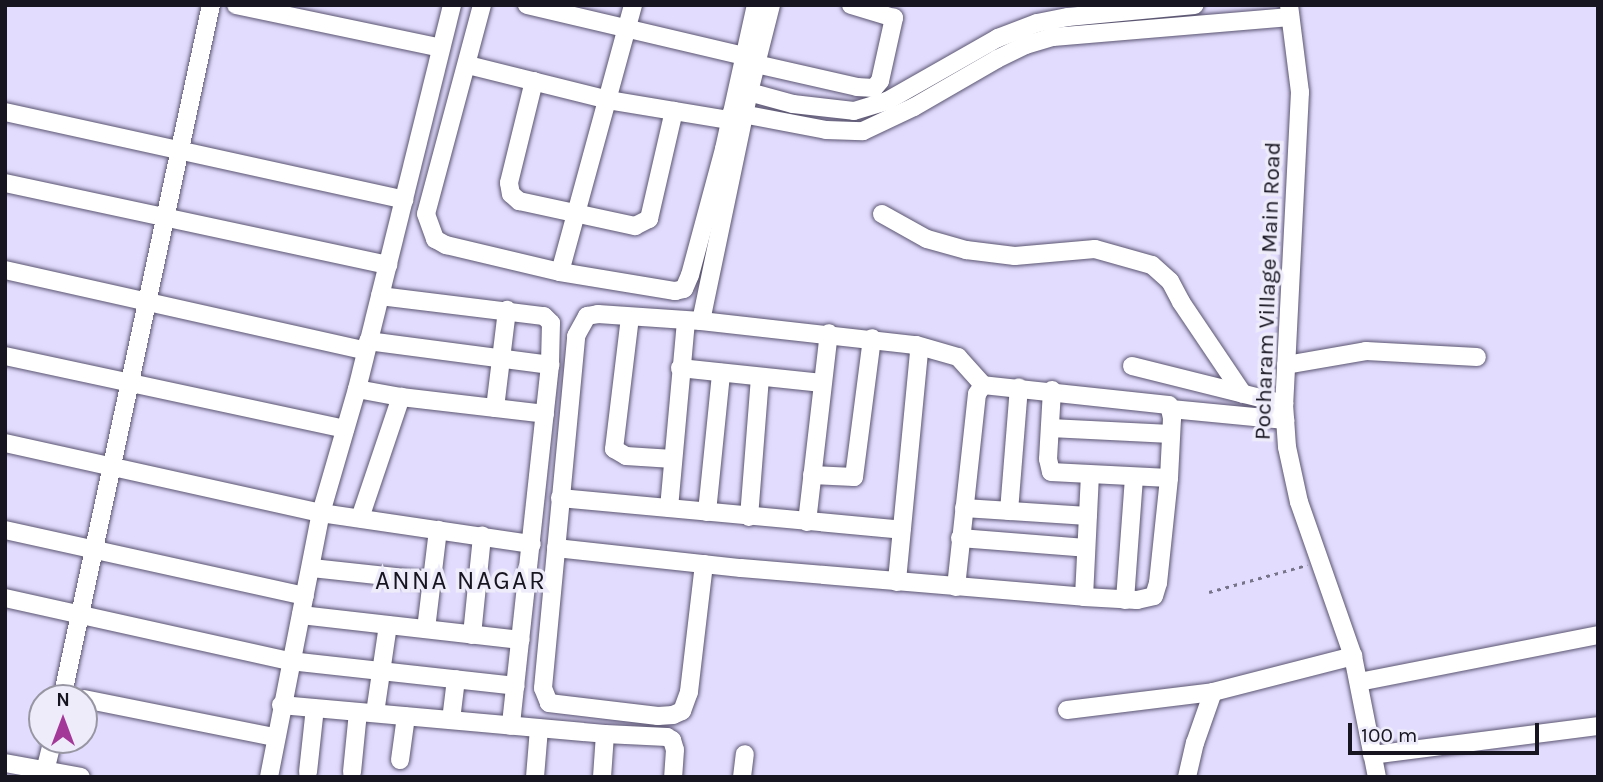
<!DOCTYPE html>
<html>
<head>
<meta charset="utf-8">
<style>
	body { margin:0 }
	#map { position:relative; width:1603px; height:782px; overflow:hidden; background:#e2dcfe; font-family:Karla,sans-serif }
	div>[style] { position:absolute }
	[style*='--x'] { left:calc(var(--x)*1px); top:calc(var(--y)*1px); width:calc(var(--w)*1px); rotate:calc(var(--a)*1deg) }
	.path>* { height:2.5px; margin-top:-1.25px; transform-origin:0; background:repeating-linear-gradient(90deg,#77748a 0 3.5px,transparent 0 8.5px) }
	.roads { filter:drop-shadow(0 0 2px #5b5571) drop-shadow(0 0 2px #5b5571) }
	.minor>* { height:18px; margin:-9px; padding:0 9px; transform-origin:9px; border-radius:9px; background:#fff }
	span { translate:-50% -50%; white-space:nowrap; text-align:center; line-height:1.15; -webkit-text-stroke:7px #eeecfa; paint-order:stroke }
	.street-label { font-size:23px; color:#171520 }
	.quarter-label { font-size:26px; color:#171520; letter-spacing:2px }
	.frame { position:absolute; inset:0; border:7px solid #171520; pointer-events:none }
	.north { position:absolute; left:28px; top:684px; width:70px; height:70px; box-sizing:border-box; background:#eeecfa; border:2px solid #9896a3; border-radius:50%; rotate:0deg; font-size:19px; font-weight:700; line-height:28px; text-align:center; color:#171520 }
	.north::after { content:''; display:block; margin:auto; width:24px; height:32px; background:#a43898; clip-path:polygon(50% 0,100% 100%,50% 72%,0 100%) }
	.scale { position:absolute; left:1348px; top:723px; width:191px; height:32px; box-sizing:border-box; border:4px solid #171520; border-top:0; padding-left:9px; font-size:21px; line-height:24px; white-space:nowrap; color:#171520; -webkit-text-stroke:5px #eeecfa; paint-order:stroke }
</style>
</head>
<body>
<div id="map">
	<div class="path">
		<i style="--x:1209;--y:592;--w:102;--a:-15.4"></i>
	</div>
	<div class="roads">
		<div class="minor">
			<i style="--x:236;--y:5;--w:209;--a:11.8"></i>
			<i style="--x:482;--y:5;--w:216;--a:105"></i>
			<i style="--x:426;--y:214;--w:27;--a:70"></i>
			<i style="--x:435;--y:239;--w:13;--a:29"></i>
			<i style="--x:446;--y:245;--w:117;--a:13.3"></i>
			<i style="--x:560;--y:272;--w:117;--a:9.4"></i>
			<i style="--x:675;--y:291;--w:9;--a:-13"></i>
			<i style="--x:684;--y:289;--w:15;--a:-67"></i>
			<i style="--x:690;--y:275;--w:131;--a:-74.9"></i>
			<i style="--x:724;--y:149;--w:148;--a:-77.5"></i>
			<i style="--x:527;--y:5;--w:223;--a:13.2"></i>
			<i style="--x:1289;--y:5;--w:88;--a:82.8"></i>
			<i style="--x:1300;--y:92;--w:312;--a:92.9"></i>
			<i style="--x:1284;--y:404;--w:43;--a:86"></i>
			<i style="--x:1287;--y:447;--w:56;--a:77.7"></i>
			<i style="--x:1299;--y:502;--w:163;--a:70.7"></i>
			<i style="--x:1353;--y:656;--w:123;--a:78.8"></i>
			<i style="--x:756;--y:64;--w:104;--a:12.8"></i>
			<i style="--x:857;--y:87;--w:17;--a:3"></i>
			<i style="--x:874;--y:88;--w:9;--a:-49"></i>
			<i style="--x:880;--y:81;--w:65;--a:-77.5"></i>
			<i style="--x:894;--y:18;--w:45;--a:-163.2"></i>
			<i style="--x:468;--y:65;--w:144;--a:14"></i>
			<i style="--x:608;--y:100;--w:123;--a:9.4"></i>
			<i style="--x:534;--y:81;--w:105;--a:103.8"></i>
			<i style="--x:509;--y:183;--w:11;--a:80"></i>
			<i style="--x:511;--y:194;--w:11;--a:41"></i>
			<i style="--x:519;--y:201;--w:119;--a:12.2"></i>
			<i style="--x:635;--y:226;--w:16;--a:-27"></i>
			<i style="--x:649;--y:219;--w:111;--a:-77"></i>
			<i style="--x:738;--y:89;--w:57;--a:15.3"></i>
			<i style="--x:793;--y:104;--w:61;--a:6.5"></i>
			<i style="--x:854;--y:111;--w:34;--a:-17"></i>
			<i style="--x:887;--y:101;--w:128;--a:-29.6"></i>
			<i style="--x:998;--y:38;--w:42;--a:-21"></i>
			<i style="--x:1037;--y:23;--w:32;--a:-11"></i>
			<i style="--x:1068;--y:17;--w:127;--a:-5.4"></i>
			<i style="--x:5;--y:112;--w:409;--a:12.4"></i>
			<i style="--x:732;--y:112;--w:96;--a:10.8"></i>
			<i style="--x:826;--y:130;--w:37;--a:2"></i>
			<i style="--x:863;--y:131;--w:56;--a:-25.2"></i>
			<i style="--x:914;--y:107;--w:96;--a:-30"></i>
			<i style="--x:997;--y:59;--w:32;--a:-26"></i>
			<i style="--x:1026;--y:45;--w:28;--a:-17"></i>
			<i style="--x:1053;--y:37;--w:238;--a:-4.8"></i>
			<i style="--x:5;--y:183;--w:392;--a:12.1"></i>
			<i style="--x:882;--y:214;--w:51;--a:29.1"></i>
			<i style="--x:927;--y:239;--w:41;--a:15.8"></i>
			<i style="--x:966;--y:250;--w:49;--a:7"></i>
			<i style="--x:1015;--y:256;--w:80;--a:-5"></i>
			<i style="--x:1095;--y:249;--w:59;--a:15.7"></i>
			<i style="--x:1152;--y:265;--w:24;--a:42"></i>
			<i style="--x:1170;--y:281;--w:24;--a:62"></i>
			<i style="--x:1181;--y:302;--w:111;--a:56"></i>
			<i style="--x:5;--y:270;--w:370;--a:12.6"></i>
			<i style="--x:560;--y:272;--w:277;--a:-74.7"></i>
			<i style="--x:380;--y:296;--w:165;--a:7"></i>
			<i style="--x:544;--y:316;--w:10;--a:45"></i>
			<i style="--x:551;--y:323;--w:42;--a:91.4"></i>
			<i style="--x:550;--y:365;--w:363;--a:96.2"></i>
			<i style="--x:630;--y:317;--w:133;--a:96.9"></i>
			<i style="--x:614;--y:449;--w:14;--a:30"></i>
			<i style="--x:626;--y:456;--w:47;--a:3.7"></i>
			<i style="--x:701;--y:321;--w:234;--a:-78.2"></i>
			<i style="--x:749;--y:92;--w:90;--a:-75.8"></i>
			<i style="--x:368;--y:341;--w:184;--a:7.5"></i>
			<i style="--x:916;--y:345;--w:44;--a:15.9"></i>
			<i style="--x:958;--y:357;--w:38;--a:48"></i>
			<i style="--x:5;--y:356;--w:348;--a:12.1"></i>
			<i style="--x:1286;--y:365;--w:81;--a:-9.9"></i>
			<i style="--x:1366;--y:351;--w:111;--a:3.1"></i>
			<i style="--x:1132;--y:366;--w:157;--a:14"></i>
			<i style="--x:680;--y:368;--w:143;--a:6"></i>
			<i style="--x:357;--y:389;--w:45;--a:10.3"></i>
			<i style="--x:401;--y:397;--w:145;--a:6.7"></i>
			<i style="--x:1052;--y:390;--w:69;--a:93.3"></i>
			<i style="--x:1048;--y:459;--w:13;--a:77"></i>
			<i style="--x:1051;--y:472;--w:118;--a:2.9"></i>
			<i style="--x:495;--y:408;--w:99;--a:-83"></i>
			<i style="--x:1171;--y:409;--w:115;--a:5.5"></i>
			<i style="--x:1050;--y:428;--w:121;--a:2.8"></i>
			<i style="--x:5;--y:443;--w:324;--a:12.5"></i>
			<i style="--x:321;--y:513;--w:213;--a:8.4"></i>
			<i style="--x:812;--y:475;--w:42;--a:2.7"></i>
			<i style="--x:854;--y:477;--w:140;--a:-82.6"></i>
			<i style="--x:560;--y:498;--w:343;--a:5.3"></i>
			<i style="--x:669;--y:508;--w:187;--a:-84.8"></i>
			<i style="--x:964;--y:508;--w:124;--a:3.7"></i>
			<i style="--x:1009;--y:511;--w:124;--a:-85.4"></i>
			<i style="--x:707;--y:512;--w:140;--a:-84.2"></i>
			<i style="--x:749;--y:517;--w:140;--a:-85.5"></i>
			<i style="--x:360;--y:518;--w:128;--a:-71.3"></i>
			<i style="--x:807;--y:522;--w:190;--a:-83.4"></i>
			<i style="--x:5;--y:530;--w:307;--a:12.4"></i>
			<i style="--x:960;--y:538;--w:126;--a:4.5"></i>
			<i style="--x:556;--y:548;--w:186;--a:6.2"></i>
			<i style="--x:741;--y:568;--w:344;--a:4.8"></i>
			<i style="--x:1084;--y:597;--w:53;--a:3.2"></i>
			<i style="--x:1137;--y:600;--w:17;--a:-13"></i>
			<i style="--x:1154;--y:596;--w:14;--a:-73"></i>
			<i style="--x:1158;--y:583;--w:106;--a:-84"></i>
			<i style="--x:1169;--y:478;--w:60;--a:-87.1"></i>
			<i style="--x:1172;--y:418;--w:13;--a:-103"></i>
			<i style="--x:1169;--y:405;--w:187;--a:-173.9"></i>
			<i style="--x:704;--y:564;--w:129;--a:96.7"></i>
			<i style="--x:689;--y:692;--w:20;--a:110"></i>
			<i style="--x:682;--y:711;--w:10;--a:156"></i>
			<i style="--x:673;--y:715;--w:15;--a:176"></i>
			<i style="--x:658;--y:716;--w:110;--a:-173.2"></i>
			<i style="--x:549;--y:703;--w:16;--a:-112"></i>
			<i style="--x:543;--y:688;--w:354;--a:-84.6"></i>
			<i style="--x:576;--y:336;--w:23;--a:-61"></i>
			<i style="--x:587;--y:316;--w:11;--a:-10"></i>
			<i style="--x:598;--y:314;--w:103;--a:3.9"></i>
			<i style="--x:701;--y:321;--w:216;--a:6.4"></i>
			<i style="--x:916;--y:345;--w:8;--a:67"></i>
			<i style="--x:919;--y:352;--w:231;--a:95.5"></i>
			<i style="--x:312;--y:568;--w:121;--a:6.2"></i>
			<i style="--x:956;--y:587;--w:194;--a:-83.8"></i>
			<i style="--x:977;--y:394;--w:11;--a:-56"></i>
			<i style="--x:1084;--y:597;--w:121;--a:-87.2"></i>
			<i style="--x:5;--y:598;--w:292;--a:12.5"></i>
			<i style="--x:290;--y:661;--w:227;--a:6.3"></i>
			<i style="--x:1125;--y:600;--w:123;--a:-85.8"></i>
			<i style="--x:301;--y:615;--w:221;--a:6.5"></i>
			<i style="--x:426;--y:629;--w:100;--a:-83.1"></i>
			<i style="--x:472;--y:635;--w:100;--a:-84.2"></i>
			<i style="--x:1359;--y:682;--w:244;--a:-11.1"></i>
			<i style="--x:62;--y:698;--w:709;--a:-77.87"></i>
			<i style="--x:84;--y:699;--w:195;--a:11.3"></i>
			<i style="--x:281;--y:705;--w:325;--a:5.1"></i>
			<i style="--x:605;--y:734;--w:62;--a:2.8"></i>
			<i style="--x:667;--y:737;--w:6;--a:31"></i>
			<i style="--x:672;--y:740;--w:10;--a:73"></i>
			<i style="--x:675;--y:750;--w:27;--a:94"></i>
			<i style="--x:1067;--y:710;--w:147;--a:-7"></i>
			<i style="--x:1213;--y:692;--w:145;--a:-14.4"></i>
			<i style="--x:375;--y:713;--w:89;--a:-81.6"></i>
			<i style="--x:451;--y:720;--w:41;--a:-83"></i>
			<i style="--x:1372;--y:755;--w:228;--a:-7.3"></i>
			<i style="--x:400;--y:760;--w:44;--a:-82.2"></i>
			<i style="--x:5;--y:763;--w:77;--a:10.4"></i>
			<i style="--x:45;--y:771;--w:32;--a:-76"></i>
			<i style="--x:308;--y:772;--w:64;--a:-83.8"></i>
			<i style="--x:352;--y:772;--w:60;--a:-84.3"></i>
			<i style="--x:269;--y:777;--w:269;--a:-78.9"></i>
			<i style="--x:321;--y:513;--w:129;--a:-73.8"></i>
			<i style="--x:357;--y:389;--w:396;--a:-76.1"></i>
			<i style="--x:535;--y:777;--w:49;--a:-85.3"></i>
			<i style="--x:602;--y:777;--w:43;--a:-86"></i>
			<i style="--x:742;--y:777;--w:23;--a:-83"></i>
			<i style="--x:1187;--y:777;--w:35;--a:-77"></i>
			<i style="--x:1195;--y:743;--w:54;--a:-70.6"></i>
		</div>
	</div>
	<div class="street-label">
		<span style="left:1268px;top:291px;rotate:-88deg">Pocharam Village Main Road</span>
	</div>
	<div class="quarter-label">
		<span style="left:461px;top:581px">ANNA NAGAR</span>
	</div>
	<div class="frame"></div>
	<div class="north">N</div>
	<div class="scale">100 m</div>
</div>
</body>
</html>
